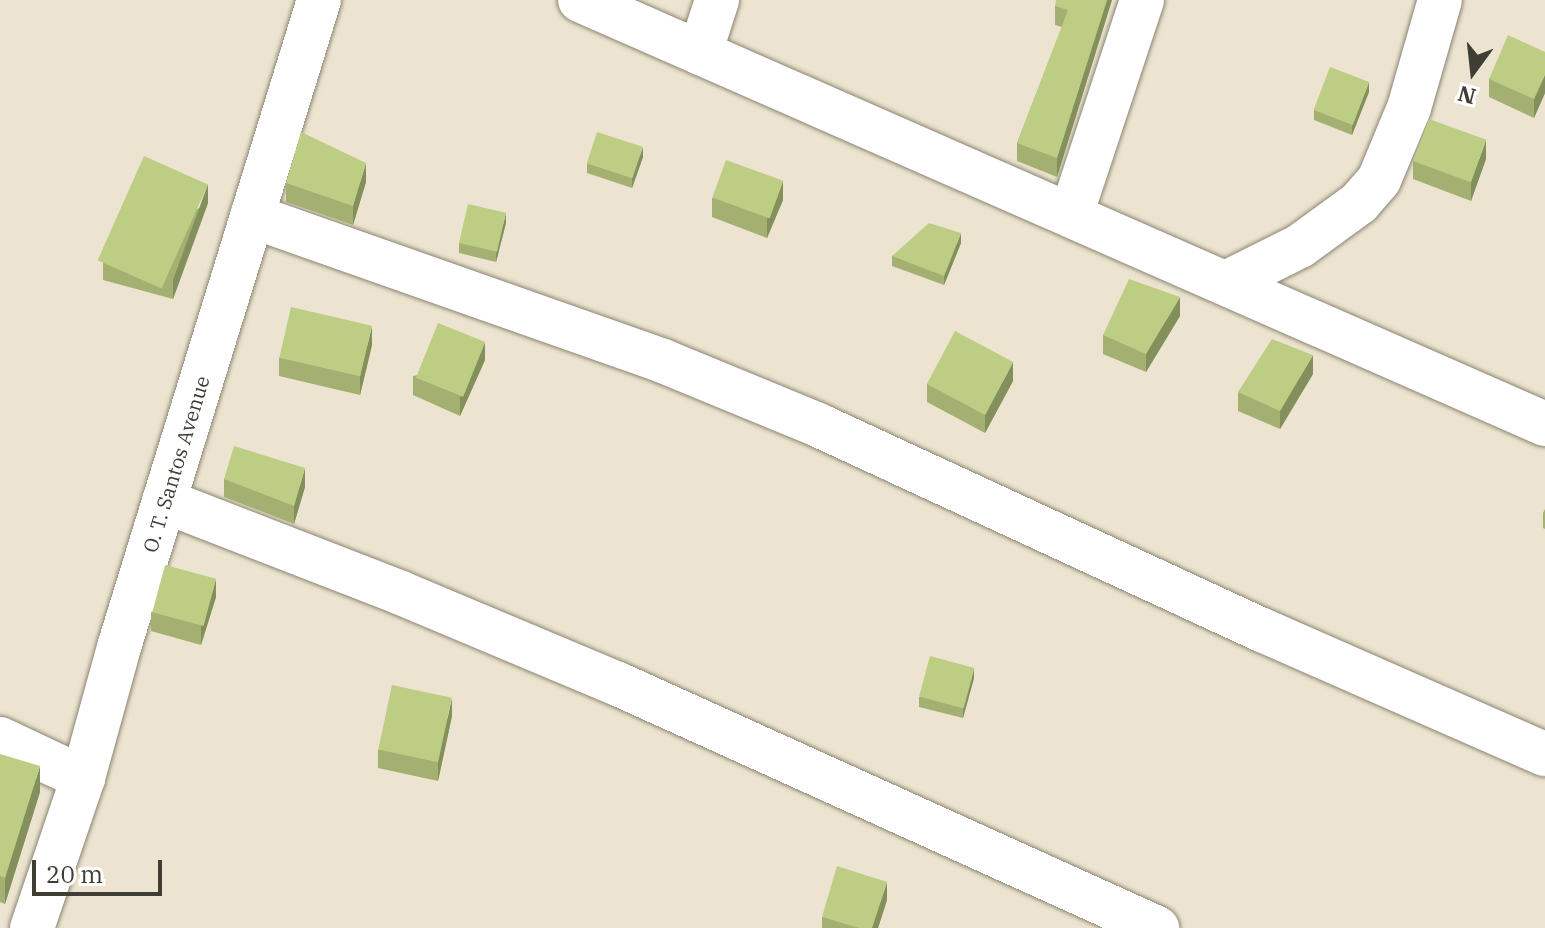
<!DOCTYPE html>
<html>
<head>
<meta charset="utf-8">
<style>
	body { margin:0 }
	#map { position:relative; width:1545px; height:928px; overflow:hidden; background:#ece4d0; font-family:"IBM Plex Serif",serif }
	div>[style] { position:absolute }
	[style*='--x'] { left:calc(var(--x)*1px); top:calc(var(--y)*1px); width:calc(var(--w)*1px); rotate:calc(var(--a)*1deg) }
	.roads { filter:drop-shadow(0 0 2px #8b8472) drop-shadow(0 0 2px #8b8472) }
	.minor>* { height:44px; margin:-22px; padding:0 22px; transform-origin:22px; border-radius:22px; background:#fff }
	.wall>* { inset:0; background:#a3b072 }
	.shaded-wall>* { inset:0; background:#84905c }
	.building>* { inset:0; background:#bdcd84; transform-origin:0 0 }
	span { translate:-50% -50%; white-space:nowrap; text-align:center; line-height:1.15; -webkit-text-stroke:6px #fff; paint-order:stroke }
	.street-label { font-size:20px; color:#403d35 }
	.north { position:absolute; left:1433px; top:32px; width:80px; height:80px; -webkit-text-stroke:6px #fff; paint-order:stroke; rotate:195deg; font-size:22px; font-weight:700; line-height:32px; text-align:center; color:#403d35 }
	.north::after { content:''; display:block; margin:auto; width:28px; height:36px; background:#403d35; clip-path:polygon(50% 0,100% 100%,50% 72%,0 100%) }
	.scale { position:absolute; left:32px; top:860px; width:130px; height:36px; box-sizing:border-box; border:4px solid #403d35; border-top:0; padding-left:10px; font-size:24px; line-height:28px; white-space:nowrap; color:#403d35; -webkit-text-stroke:6px #fff; paint-order:stroke }
</style>
</head>
<body>
<div id="map">
	<div class="roads">
		<div class="minor">
			<i style="--x:580;--y:0;--w:1054;--a:23.72"></i>
			<i style="--x:700;--y:53;--w:56;--a:-72.2"></i>
			<i style="--x:1071;--y:215;--w:226;--a:-71.7"></i>
			<i style="--x:252;--y:216;--w:436;--a:19.4"></i>
			<i style="--x:663;--y:361;--w:168;--a:22.4"></i>
			<i style="--x:818;--y:425;--w:489;--a:24.8"></i>
			<i style="--x:1262;--y:630;--w:309;--a:23.7"></i>
			<i style="--x:1226;--y:283;--w:83;--a:-26.6"></i>
			<i style="--x:1300;--y:246;--w:73;--a:-36.1"></i>
			<i style="--x:1359;--y:203;--w:30;--a:-49"></i>
			<i style="--x:1379;--y:180;--w:78;--a:-67.4"></i>
			<i style="--x:1409;--y:108;--w:112;--a:-74"></i>
			<i style="--x:164;--y:501;--w:254;--a:21.2"></i>
			<i style="--x:401;--y:593;--w:235;--a:22.8"></i>
			<i style="--x:618;--y:684;--w:592;--a:24.36"></i>
			<i style="--x:0;--y:739;--w:92;--a:25.2"></i>
			<i style="--x:32;--y:928;--w:158;--a:-71.2"></i>
			<i style="--x:83;--y:778;--w:139;--a:-74.6"></i>
			<i style="--x:120;--y:644;--w:674;--a:-72.83"></i>
		</div>
	</div>
	<div class="wall">
		<i style="clip-path:polygon(1112px 0,1057px 177px,1017px 161px,1017px 143px,1062px 27px,1055px 25px,1055px 6px)"></i>
		<i style="clip-path:polygon(1545px 52px,1545px 93px,1534px 118px,1489px 97px,1489px 79px)"></i>
		<i style="clip-path:polygon(1369px 92px,1352px 135px,1314px 120px,1314px 110px)"></i>
		<i style="clip-path:polygon(643px 157px,632px 188px,587px 173px,587px 163px)"></i>
		<i style="clip-path:polygon(1486px 159px,1471px 201px,1413px 179px,1413px 161px)"></i>
		<i style="clip-path:polygon(366px 182px,353px 225px,286px 202px,286px 183px)"></i>
		<i style="clip-path:polygon(712px 198px,783px 200px,767px 238px,712px 217px)"></i>
		<i style="clip-path:polygon(208px 203px,173px 299px,103px 280px,103px 262px)"></i>
		<i style="clip-path:polygon(506px 223px,496px 262px,459px 253px,459px 243px)"></i>
		<i style="clip-path:polygon(961px 243px,944px 285px,892px 266px,892px 256px)"></i>
		<i style="clip-path:polygon(1180px 316px,1146px 372px,1103px 354px,1103px 335px)"></i>
		<i style="clip-path:polygon(372px 345px,360px 395px,279px 376px,279px 358px)"></i>
		<i style="clip-path:polygon(485px 360px,460px 416px,413px 395px,413px 376px)"></i>
		<i style="clip-path:polygon(1313px 374px,1280px 429px,1238px 411px,1238px 392px)"></i>
		<i style="clip-path:polygon(1013px 381px,985px 433px,927px 402px,927px 384px)"></i>
		<i style="clip-path:polygon(224px 479px,305px 487px,294px 524px,224px 497px)"></i>
		<i style="clip-path:polygon(1545px 509px,1545px 529px,1543px 528px,1543px 513px)"></i>
		<i style="clip-path:polygon(216px 597px,201px 645px,151px 631px,151px 612px)"></i>
		<i style="clip-path:polygon(974px 678px,963px 718px,919px 707px,919px 697px)"></i>
		<i style="clip-path:polygon(452px 716px,438px 781px,378px 768px,378px 750px)"></i>
		<i style="clip-path:polygon(0 754px,40px 792px,5px 904px,0 902px)"></i>
		<i style="clip-path:polygon(887px 900px,878px 928px,822px 928px,822px 917px)"></i>
	</div>
	<div class="shaded-wall">
		<i style="clip-path:polygon(1107px 0,1112px 0,1057px 177px,1057px 158px)"></i>
		<i style="clip-path:polygon(1545px 75px,1545px 93px,1534px 118px,1534px 99px)"></i>
		<i style="clip-path:polygon(1369px 82px,1369px 92px,1352px 135px,1352px 125px)"></i>
		<i style="clip-path:polygon(1486px 140px,1486px 159px,1471px 201px,1471px 182px)"></i>
		<i style="clip-path:polygon(643px 147px,643px 157px,632px 188px,632px 178px)"></i>
		<i style="clip-path:polygon(366px 163px,366px 182px,353px 225px,353px 206px)"></i>
		<i style="clip-path:polygon(783px 181px,783px 200px,767px 238px,767px 219px)"></i>
		<i style="clip-path:polygon(208px 184px,208px 203px,173px 299px,173px 280px)"></i>
		<i style="clip-path:polygon(506px 213px,506px 223px,496px 262px,496px 253px)"></i>
		<i style="clip-path:polygon(961px 233px,961px 243px,944px 285px,944px 276px)"></i>
		<i style="clip-path:polygon(1180px 297px,1180px 316px,1146px 372px,1146px 354px)"></i>
		<i style="clip-path:polygon(372px 326px,372px 345px,360px 395px,360px 376px)"></i>
		<i style="clip-path:polygon(485px 342px,485px 360px,460px 416px,460px 398px)"></i>
		<i style="clip-path:polygon(1313px 355px,1313px 374px,1280px 429px,1280px 411px)"></i>
		<i style="clip-path:polygon(1013px 362px,1013px 381px,985px 433px,985px 415px)"></i>
		<i style="clip-path:polygon(305px 468px,305px 487px,294px 524px,294px 506px)"></i>
		<i style="clip-path:polygon(216px 579px,216px 597px,201px 645px,201px 627px)"></i>
		<i style="clip-path:polygon(974px 668px,974px 678px,963px 718px,963px 709px)"></i>
		<i style="clip-path:polygon(452px 698px,452px 716px,438px 781px,438px 762px)"></i>
		<i style="clip-path:polygon(40px 766px,40px 792px,5px 904px,5px 878px)"></i>
		<i style="clip-path:polygon(887px 882px,887px 900px,878px 928px,872px 928px)"></i>
	</div>
	<div class="building">
		<i style="clip-path:polygon(1056px 0,1107px 0,1057px 158px,1017px 143px,1068px 10px,1055px 6px)"></i>
		<i style="clip-path:polygon(1508px 35px,1545px 52px,1545px 75px,1534px 99px,1489px 79px)"></i>
		<i style="left:1330px;top:67px;width:42px;height:46px;rotate:21deg"></i>
		<i style="left:1429px;top:119px;width:61px;height:45px;rotate:20deg"></i>
		<i style="clip-path:polygon(301px 132px,366px 163px,353px 206px,286px 183px)"></i>
		<i style="left:597px;top:132px;width:48px;height:33px;rotate:18deg"></i>
		<i style="left:144px;top:156px;width:70px;height:114px;rotate:24deg"></i>
		<i style="left:726px;top:160px;width:61px;height:40px;rotate:20deg"></i>
		<i style="left:468px;top:204px;width:39px;height:40px;rotate:13deg"></i>
		<i style="clip-path:polygon(929px 223px,961px 233px,944px 276px,892px 256px)"></i>
		<i style="clip-path:polygon(1129px 279px,1180px 297px,1146px 354px,1103px 335px)"></i>
		<i style="left:291px;top:307px;width:83px;height:52px;rotate:13deg"></i>
		<i style="left:438px;top:323px;width:51px;height:59px;rotate:22deg"></i>
		<i style="left:955px;top:331px;width:66px;height:60px;rotate:28deg"></i>
		<i style="clip-path:polygon(1272px 339px,1313px 355px,1280px 411px,1238px 392px)"></i>
		<i style="clip-path:polygon(234px 446px,305px 468px,294px 506px,224px 479px)"></i>
		<i style="left:165px;top:565px;width:53px;height:49px;rotate:15deg"></i>
		<i style="left:930px;top:656px;width:46px;height:42px;rotate:15deg"></i>
		<i style="left:392px;top:685px;width:61px;height:66px;rotate:12deg"></i>
		<i style="clip-path:polygon(0 754px,40px 766px,5px 878px,0 876px)"></i>
		<i style="clip-path:polygon(837px 866px,887px 882px,872px 928px,859px 928px,822px 917px)"></i>
	</div>
	<div class="street-label">
		<span style="left:176px;top:464px;rotate:-73deg">O. T. Santos Avenue</span>
	</div>
	<div class="north">N</div>
	<div class="scale">20 m</div>
</div>
</body>
</html>
